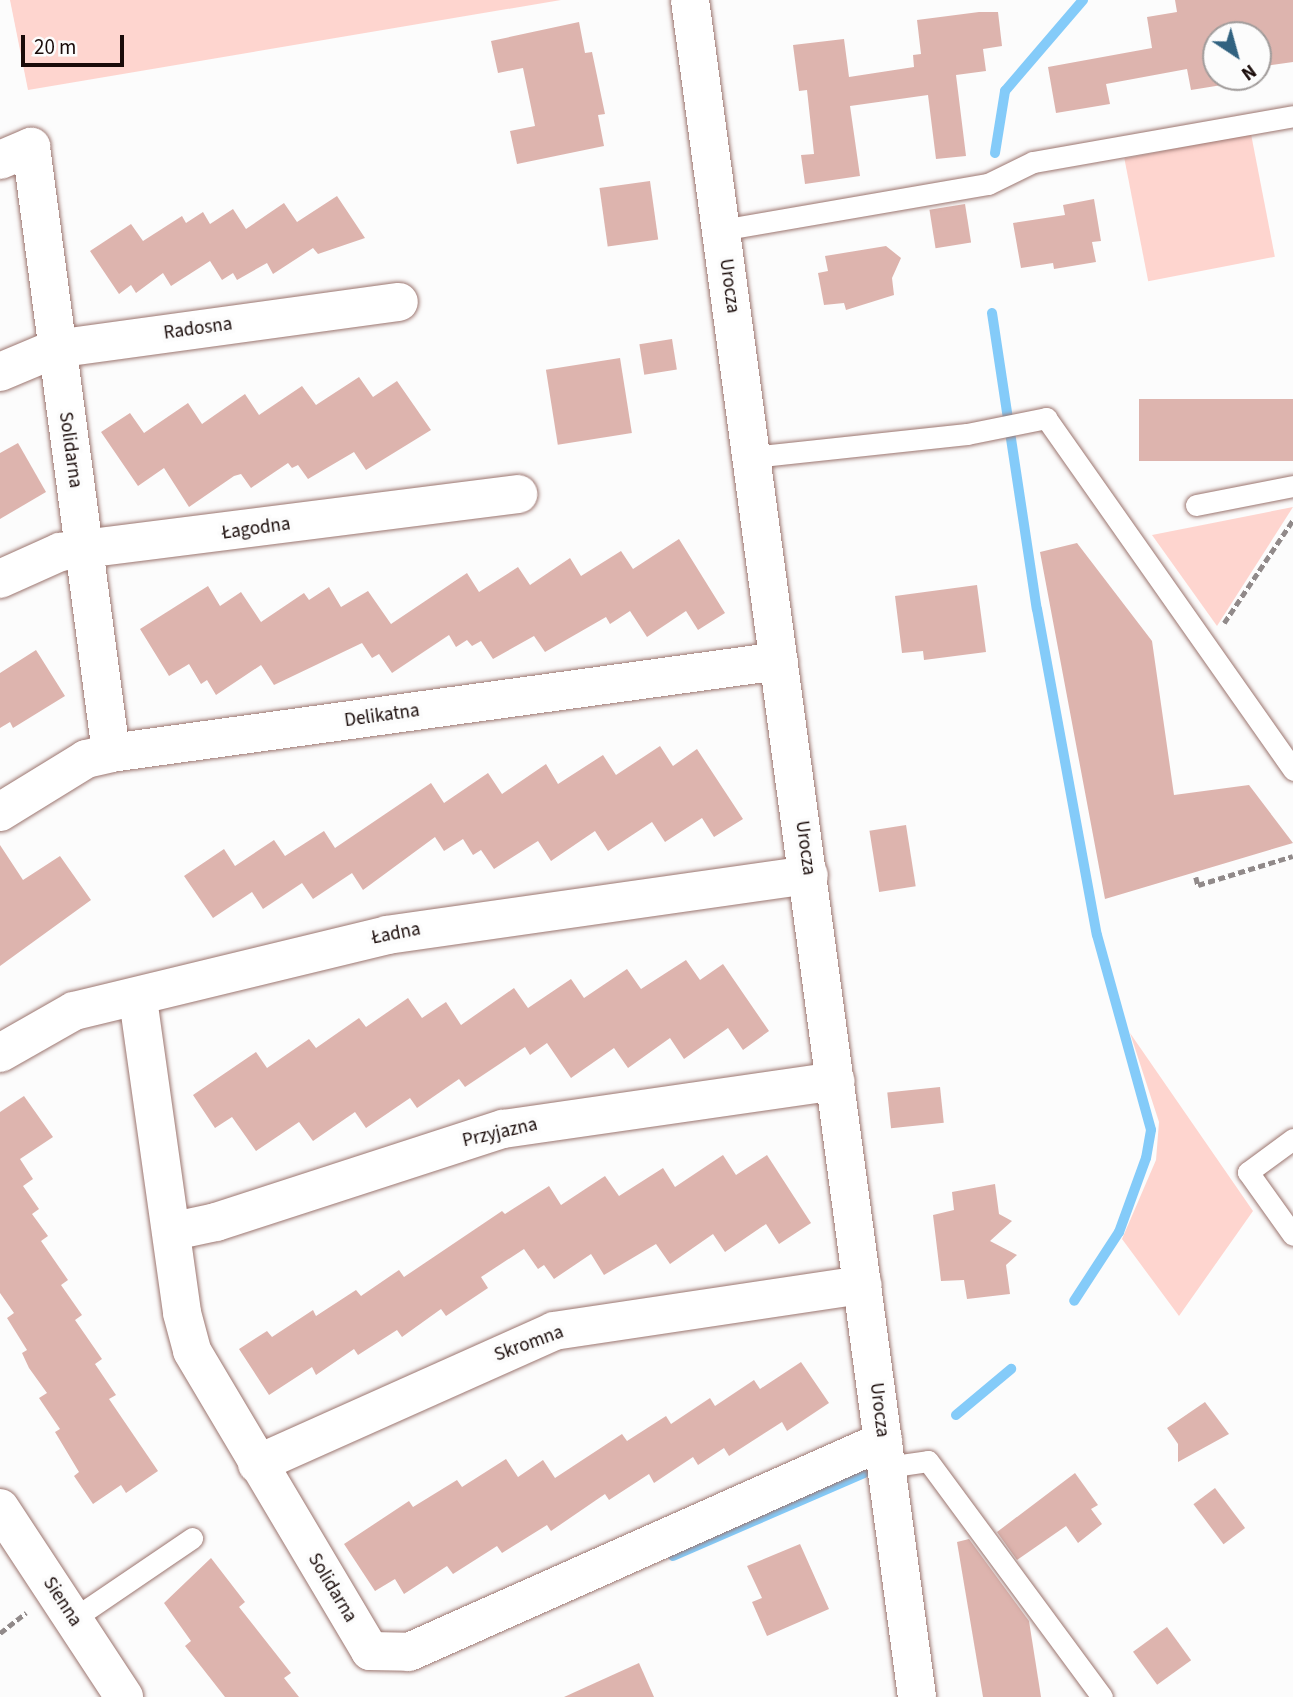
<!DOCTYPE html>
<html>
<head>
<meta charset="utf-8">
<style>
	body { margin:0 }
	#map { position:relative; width:1293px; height:1697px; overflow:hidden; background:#fcfcfc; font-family:"Source Sans 3",sans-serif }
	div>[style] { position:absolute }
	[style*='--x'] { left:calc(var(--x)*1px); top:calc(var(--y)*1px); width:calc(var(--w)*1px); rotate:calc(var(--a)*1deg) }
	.green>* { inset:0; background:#fed5cf; transform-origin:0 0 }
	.stream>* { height:10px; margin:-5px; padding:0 5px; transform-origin:5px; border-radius:5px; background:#84cbf9 }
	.building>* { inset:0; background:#ddb4ae; transform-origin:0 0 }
	.path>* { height:4.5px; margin-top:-2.25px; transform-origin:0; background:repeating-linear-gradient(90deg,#918a8a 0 7px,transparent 0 10.5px) }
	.roads { filter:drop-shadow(0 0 2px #9c7670) drop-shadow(0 0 2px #9c7670) }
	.lane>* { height:21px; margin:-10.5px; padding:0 10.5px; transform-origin:10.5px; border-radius:10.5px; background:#fff }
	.street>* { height:38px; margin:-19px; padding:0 19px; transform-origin:19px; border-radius:19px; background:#fff }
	span { translate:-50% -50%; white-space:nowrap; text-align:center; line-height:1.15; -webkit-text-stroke:7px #fcfcfc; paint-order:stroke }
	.street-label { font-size:19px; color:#190b09 }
	.north { position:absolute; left:1202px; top:21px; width:70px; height:70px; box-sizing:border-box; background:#fcfcfc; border:2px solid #a19c9b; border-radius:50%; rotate:144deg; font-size:19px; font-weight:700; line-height:28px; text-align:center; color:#190b09 }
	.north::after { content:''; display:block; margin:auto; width:24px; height:32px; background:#316280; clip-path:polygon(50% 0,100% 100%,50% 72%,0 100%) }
	.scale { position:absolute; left:21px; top:35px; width:103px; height:32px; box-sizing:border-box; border:4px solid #190b09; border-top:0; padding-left:9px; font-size:21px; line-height:24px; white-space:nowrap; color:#190b09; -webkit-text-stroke:5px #fcfcfc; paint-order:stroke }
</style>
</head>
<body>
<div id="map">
	<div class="green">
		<i style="clip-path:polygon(10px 0,561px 0,28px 90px)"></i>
		<i style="left:1251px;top:134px;width:125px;height:129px;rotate:79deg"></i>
		<i style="clip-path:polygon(1293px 507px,1217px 626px,1152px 535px)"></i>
		<i style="clip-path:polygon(1130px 1033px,1253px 1211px,1179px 1316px,1122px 1239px,1156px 1160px,1159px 1122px)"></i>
	</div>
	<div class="stream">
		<i style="--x:995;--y:153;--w:63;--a:-80.8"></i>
		<i style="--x:1005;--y:91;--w:120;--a:-49.4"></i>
		<i style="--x:992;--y:313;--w:299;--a:81.4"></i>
		<i style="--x:1037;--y:609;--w:331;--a:79.6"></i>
		<i style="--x:1097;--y:935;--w:202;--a:74.5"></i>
		<i style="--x:1151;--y:1130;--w:28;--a:100"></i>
		<i style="--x:1146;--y:1158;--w:79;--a:110"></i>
		<i style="--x:1119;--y:1232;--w:82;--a:123.1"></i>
		<i style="--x:956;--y:1415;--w:72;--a:-39.9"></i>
		<i style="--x:673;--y:1556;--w:208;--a:-23.5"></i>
	</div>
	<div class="building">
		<i style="clip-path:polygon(1175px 0,1293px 0,1293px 62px,1258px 67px,1258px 35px,1216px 35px,1216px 77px,1222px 85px,1191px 90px,1187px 69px,1106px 84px,1110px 104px,1056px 113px,1048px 67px,1152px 48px,1147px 17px,1177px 12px)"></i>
		<i style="clip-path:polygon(979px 12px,998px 12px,1002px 46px,983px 49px,986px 71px,956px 75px,966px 156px,936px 159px,928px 95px,850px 106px,860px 176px,805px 184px,801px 155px,814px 154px,807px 90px,799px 91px,793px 45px,844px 39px,849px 77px,914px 67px,913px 55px,921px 54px,917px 20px)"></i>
		<i style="clip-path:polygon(579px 22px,585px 53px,592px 52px,605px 114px,598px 115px,604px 146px,517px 164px,510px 131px,535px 126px,523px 68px,498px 73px,491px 41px)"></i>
		<i style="left:650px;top:181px;width:59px;height:51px;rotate:82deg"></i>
		<i style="clip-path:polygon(337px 196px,365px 238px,318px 254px,313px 248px,273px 274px,267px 263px,237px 280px,233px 273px,222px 280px,210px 261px,171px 286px,163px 273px,136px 293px,131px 285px,119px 294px,90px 251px,131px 224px,143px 241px,182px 216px,186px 223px,203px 212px,210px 224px,233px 209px,246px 229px,284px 203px,297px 222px)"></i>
		<i style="clip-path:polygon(1094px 199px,1101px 241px,1092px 242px,1096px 262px,1054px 269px,1053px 263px,1021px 268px,1013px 223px,1065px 215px,1063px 205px)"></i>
		<i style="left:965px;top:204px;width:39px;height:36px;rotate:81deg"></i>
		<i style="clip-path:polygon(886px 246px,901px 258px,892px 278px,894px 295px,846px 310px,844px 303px,824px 305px,818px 273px,828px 271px,825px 256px)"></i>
		<i style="left:672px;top:339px;width:31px;height:33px;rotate:81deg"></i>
		<i style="left:620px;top:358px;width:76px;height:75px;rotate:81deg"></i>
		<i style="clip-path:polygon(359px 377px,373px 397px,397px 381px,431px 430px,366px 470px,354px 452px,308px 479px,298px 465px,292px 468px,288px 463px,251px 488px,241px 474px,234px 476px,189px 507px,164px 468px,138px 486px,101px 432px,130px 413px,144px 433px,188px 403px,202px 424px,245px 394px,259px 415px,302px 386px,316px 405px)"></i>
		<i style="left:1293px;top:399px;width:62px;height:154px;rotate:90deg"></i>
		<i style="clip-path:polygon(18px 443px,46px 492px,0 519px,0 453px)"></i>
		<i style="clip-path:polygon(679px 539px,725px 613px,698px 630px,686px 611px,647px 637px,630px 611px,610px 624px,606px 617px,545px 652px,534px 636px,493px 659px,481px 641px,472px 646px,467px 640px,456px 647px,449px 635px,392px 673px,379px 654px,372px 658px,362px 643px,274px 685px,261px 665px,216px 695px,207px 680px,201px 684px,189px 664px,169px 676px,140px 629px,208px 586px,220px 606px,241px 592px,261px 622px,304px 593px,309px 600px,329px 587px,341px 607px,368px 591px,391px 624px,467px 573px,479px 592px,518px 567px,530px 585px,570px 558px,581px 576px,621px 551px,633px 569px)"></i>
		<i style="clip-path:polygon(1077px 543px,1152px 641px,1174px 795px,1249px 785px,1293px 843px,1105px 899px,1040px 552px)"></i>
		<i style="clip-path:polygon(977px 585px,986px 652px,924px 660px,923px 651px,902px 653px,895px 596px)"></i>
		<i style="clip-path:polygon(36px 650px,65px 696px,13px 728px,10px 722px,0 728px,0 673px)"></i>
		<i style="clip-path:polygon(660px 746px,673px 766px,697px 749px,743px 819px,714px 837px,702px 818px,665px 842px,652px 822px,608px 851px,595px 831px,551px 861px,538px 841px,494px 869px,481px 850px,473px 855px,463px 839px,444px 851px,435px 837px,363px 890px,352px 873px,313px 899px,302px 883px,263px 909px,252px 892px,213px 918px,184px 876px,224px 849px,235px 866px,274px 840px,285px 856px,324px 831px,335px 848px,431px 783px,444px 803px,488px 773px,502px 794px,546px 764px,558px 784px,603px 755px,616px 775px)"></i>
		<i style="left:906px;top:825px;width:62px;height:37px;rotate:81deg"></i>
		<i style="clip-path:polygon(0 845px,23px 880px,60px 856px,91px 900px,0 966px)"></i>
		<i style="clip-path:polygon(686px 960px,700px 980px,723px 964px,769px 1031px,743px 1050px,728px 1028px,684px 1059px,670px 1038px,628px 1068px,614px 1048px,571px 1078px,547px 1043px,530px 1055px,525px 1047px,465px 1087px,459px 1079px,417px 1108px,410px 1098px,366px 1128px,355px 1112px,313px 1141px,299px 1122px,256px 1151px,232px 1117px,215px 1128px,193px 1095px,256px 1052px,267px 1068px,309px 1039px,316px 1048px,359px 1018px,366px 1027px,408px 998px,422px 1018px,446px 1002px,461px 1025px,514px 988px,528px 1008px,571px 979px,584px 998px,627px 969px,641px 989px)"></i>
		<i style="left:940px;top:1087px;width:36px;height:53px;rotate:84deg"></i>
		<i style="clip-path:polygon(24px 1096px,53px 1137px,20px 1159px,33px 1179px,23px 1186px,39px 1209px,32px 1214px,48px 1236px,41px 1241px,68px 1280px,61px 1285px,82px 1315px,75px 1320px,102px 1359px,95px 1364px,116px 1395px,109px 1399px,158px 1471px,126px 1493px,121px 1485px,93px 1504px,74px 1476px,79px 1472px,55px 1432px,60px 1429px,39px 1398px,47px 1393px,29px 1368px,22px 1353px,27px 1350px,7px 1318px,14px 1313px,0 1293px,0 1112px)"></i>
		<i style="clip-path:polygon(723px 1155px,736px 1175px,767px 1155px,811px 1223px,779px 1244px,766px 1224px,725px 1252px,713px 1234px,670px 1264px,656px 1244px,604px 1275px,591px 1254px,554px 1279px,544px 1265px,538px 1269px,524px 1249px,481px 1277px,488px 1288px,446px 1316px,441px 1309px,402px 1337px,397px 1330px,358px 1355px,354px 1349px,316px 1375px,312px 1367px,269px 1395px,239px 1349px,267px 1331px,272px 1337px,313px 1310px,316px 1316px,356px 1290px,361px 1296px,399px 1270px,404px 1277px,502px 1211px,505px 1214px,549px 1186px,561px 1205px,605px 1176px,619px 1196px,663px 1168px,675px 1187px)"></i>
		<i style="clip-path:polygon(995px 1184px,999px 1214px,1012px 1221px,990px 1241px,1017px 1255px,1006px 1265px,1010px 1294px,967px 1299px,964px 1280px,941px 1281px,933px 1215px,954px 1210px,952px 1192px)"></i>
		<i style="clip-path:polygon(801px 1362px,829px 1403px,787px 1431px,782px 1422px,729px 1456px,724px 1448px,698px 1465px,693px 1457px,654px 1483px,649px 1474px,609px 1500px,605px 1494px,551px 1531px,547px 1525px,502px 1553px,497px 1546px,453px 1574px,447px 1566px,404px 1594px,395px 1579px,375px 1591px,344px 1544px,409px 1501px,413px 1507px,457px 1480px,462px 1487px,506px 1459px,518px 1477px,543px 1460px,555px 1478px,622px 1434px,627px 1441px,666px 1416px,671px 1424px,710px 1398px,715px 1406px,754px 1380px,760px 1389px)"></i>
		<i style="clip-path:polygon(1205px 1402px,1229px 1434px,1178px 1462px,1178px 1444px,1167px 1428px)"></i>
		<i style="clip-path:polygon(1075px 1473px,1098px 1505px,1091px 1509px,1102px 1524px,1078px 1543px,1066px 1526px,1017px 1560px,997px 1532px)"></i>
		<i style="left:1215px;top:1488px;width:50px;height:27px;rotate:53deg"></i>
		<i style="clip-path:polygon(969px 1539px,1029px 1621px,1041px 1697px,983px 1697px,957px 1542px)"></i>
		<i style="clip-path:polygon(800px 1544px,829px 1609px,767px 1636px,752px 1602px,762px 1598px,747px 1566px)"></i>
		<i style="clip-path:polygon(211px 1558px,245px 1602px,239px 1607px,291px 1673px,284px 1678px,299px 1697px,225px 1697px,185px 1646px,191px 1641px,164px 1603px)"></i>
		<i style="left:1167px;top:1627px;width:41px;height:42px;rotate:54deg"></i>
		<i style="clip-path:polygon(639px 1663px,654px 1697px,564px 1697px)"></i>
	</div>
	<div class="path">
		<i style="--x:1224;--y:623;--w:124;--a:-56.2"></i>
		<i style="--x:1196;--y:877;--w:8;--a:76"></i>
		<i style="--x:1198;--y:885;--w:99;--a:-17"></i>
		<i style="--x:0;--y:1633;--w:33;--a:-38"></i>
	</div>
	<div class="roads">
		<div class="lane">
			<i style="--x:721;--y:230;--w:271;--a:-9.8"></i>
			<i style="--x:988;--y:184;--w:50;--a:-26.1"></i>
			<i style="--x:1033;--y:162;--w:264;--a:-10"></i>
			<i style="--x:752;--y:457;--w:216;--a:-6.1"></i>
			<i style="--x:967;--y:434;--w:81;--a:-11.4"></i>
			<i style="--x:1046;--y:418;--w:430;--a:54.9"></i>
			<i style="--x:1196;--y:505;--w:99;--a:-11.1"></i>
			<i style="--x:1293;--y:1139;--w:56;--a:143.7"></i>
			<i style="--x:1248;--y:1172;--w:77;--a:54.5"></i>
			<i style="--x:887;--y:1467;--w:41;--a:-8.3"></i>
			<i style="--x:928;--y:1461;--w:293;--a:53.6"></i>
			<i style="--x:73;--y:1619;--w:144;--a:-34.2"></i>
		</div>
		<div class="street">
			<i style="--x:690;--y:0;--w:1712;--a:82.38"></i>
			<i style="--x:0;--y:160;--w:34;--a:-23"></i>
			<i style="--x:31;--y:147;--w:611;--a:82.48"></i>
			<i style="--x:0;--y:372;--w:60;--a:-22.7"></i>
			<i style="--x:55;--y:349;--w:347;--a:-7.8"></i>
			<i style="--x:0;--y:579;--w:66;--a:-24.2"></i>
			<i style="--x:60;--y:552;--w:462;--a:-7.2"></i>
			<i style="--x:0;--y:812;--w:101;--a:-31.6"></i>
			<i style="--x:86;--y:759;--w:26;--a:-13"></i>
			<i style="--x:111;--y:753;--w:674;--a:-7.84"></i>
			<i style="--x:138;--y:999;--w:317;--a:82"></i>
			<i style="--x:182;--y:1313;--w:39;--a:75"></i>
			<i style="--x:192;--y:1351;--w:349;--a:59.3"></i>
			<i style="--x:370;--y:1651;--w:39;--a:1"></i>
			<i style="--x:409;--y:1652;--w:519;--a:-24"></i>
			<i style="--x:0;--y:1053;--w:85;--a:-29.6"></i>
			<i style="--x:74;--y:1011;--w:322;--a:-13.6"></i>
			<i style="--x:387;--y:935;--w:426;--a:-8.1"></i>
			<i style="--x:174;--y:1231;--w:43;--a:-12.1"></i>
			<i style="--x:216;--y:1222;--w:302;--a:-18"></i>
			<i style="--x:503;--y:1129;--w:336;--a:-8.2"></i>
			<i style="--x:257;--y:1464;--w:325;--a:-24.1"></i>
			<i style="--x:554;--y:1331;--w:312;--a:-8.5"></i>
			<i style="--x:0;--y:1508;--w:226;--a:56.7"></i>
		</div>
	</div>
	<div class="street-label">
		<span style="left:729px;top:286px;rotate:82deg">Urocza</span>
		<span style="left:198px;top:329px;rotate:-8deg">Radosna</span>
		<span style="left:70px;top:450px;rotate:82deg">Solidarna</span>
		<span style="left:256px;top:529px;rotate:-8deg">Łagodna</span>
		<span style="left:382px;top:716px;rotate:-8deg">Delikatna</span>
		<span style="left:805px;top:848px;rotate:82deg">Urocza</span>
		<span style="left:396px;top:934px;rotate:-11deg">Ładna</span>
		<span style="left:500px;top:1133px;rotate:-13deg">Przyjazna</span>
		<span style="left:529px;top:1344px;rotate:-20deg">Skromna</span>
		<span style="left:879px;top:1410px;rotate:83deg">Urocza</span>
		<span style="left:332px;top:1588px;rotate:59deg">Solidarna</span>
		<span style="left:62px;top:1602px;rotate:57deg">Sienna</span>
	</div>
	<div class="north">N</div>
	<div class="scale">20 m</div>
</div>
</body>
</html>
